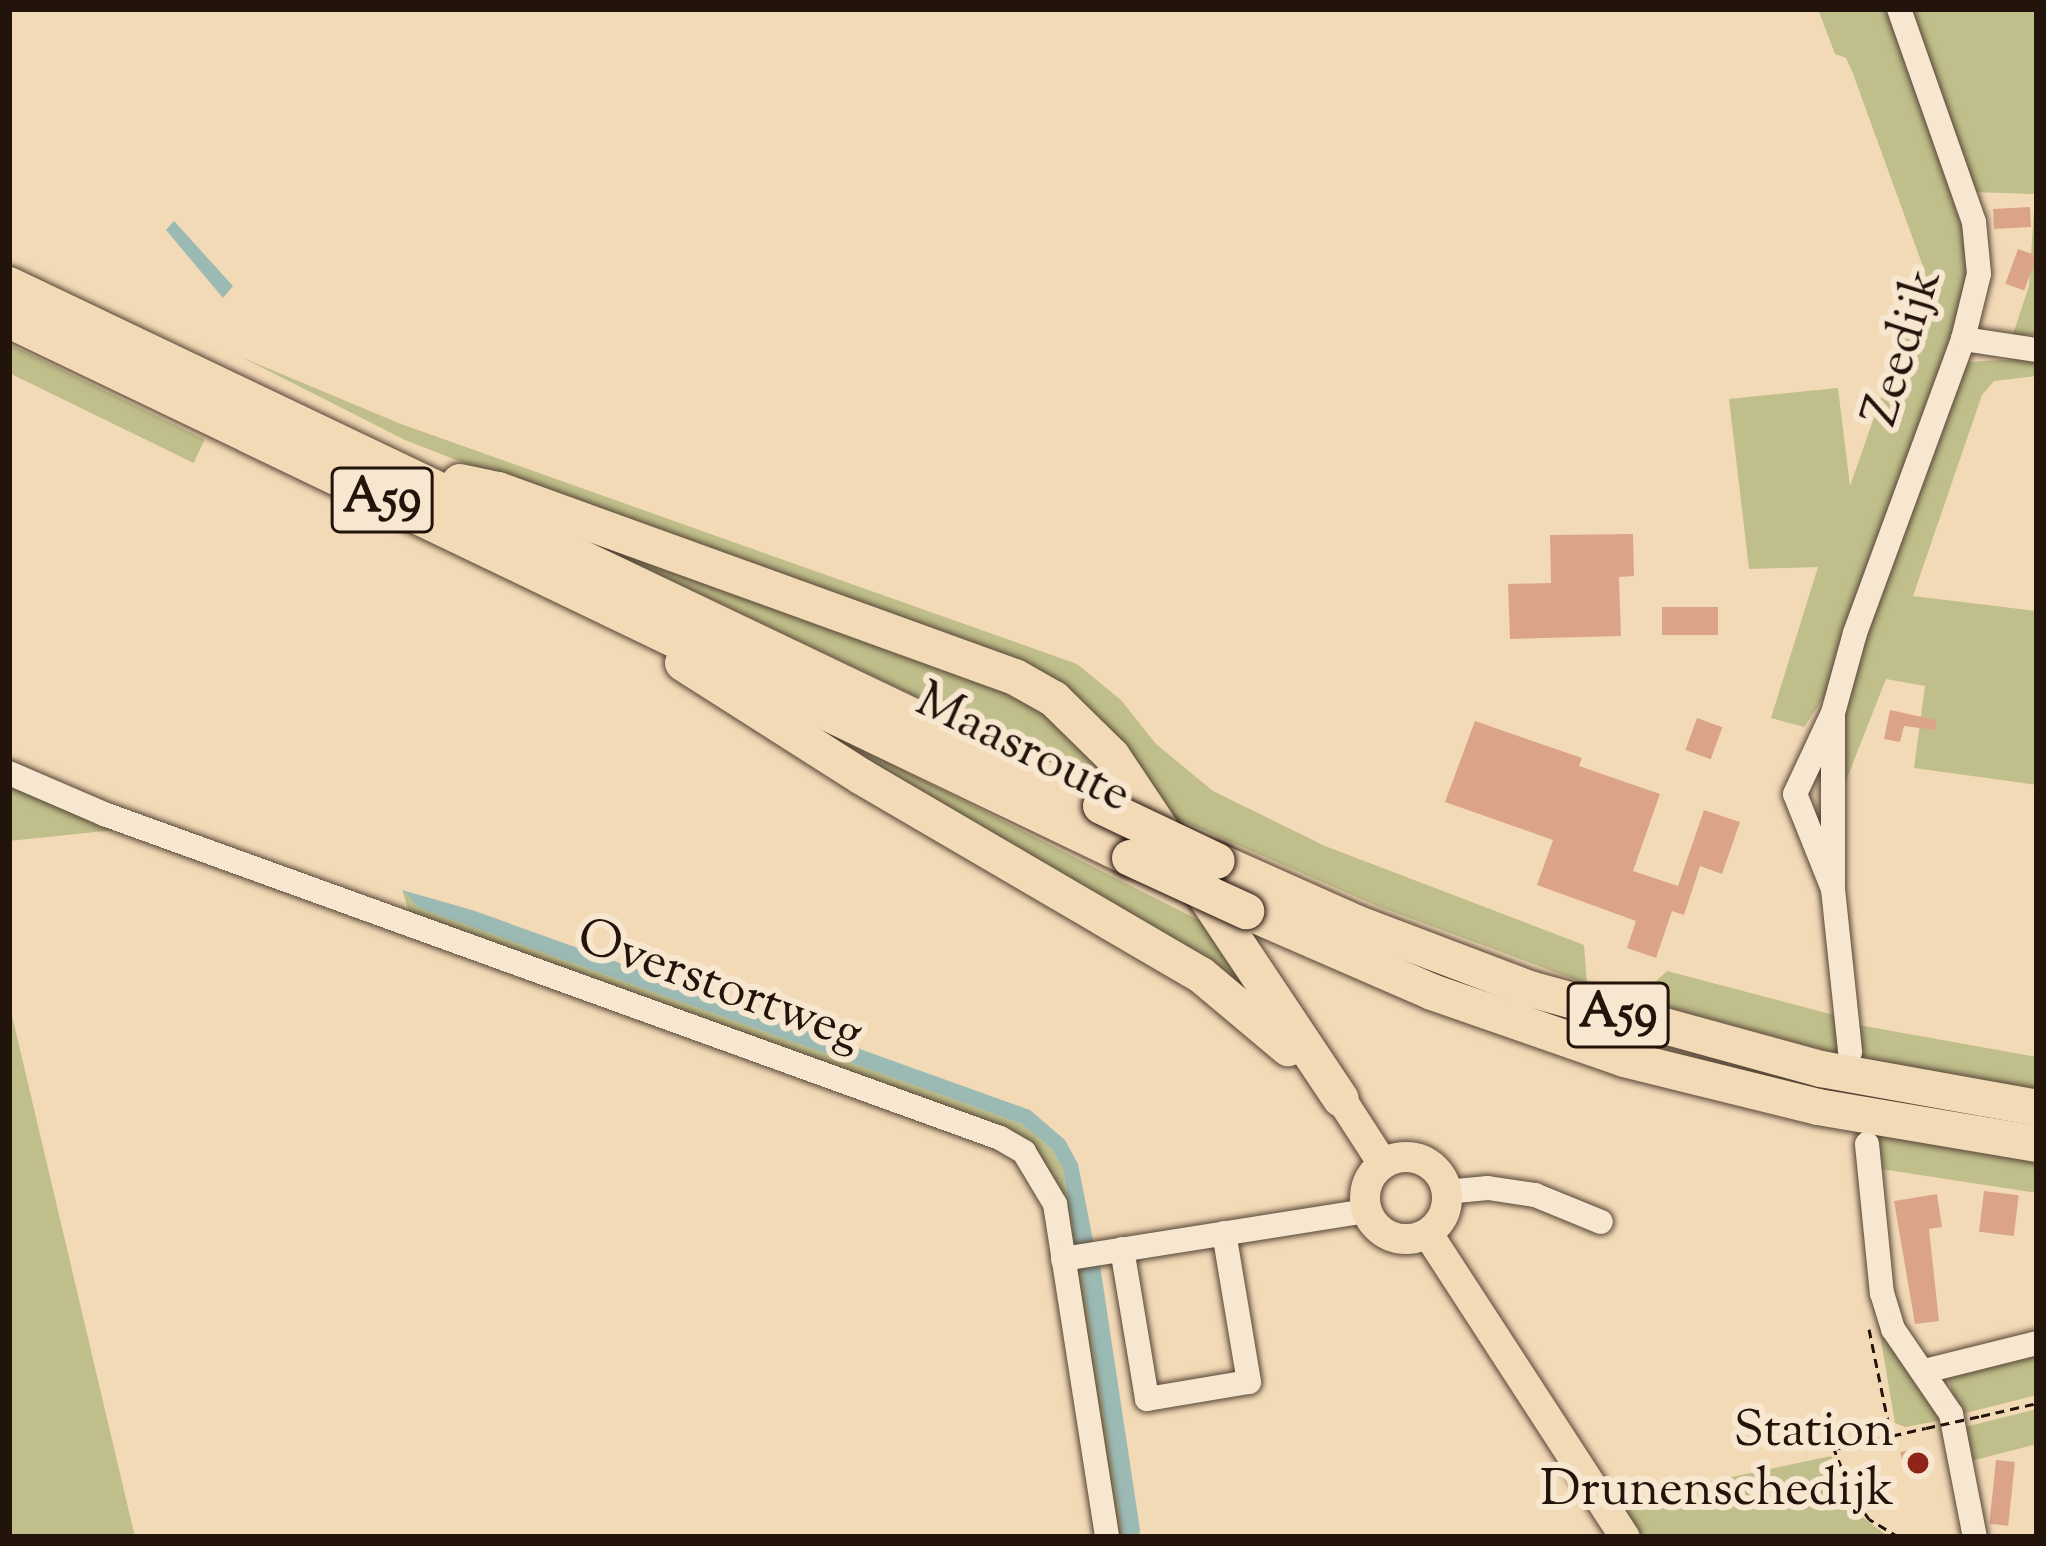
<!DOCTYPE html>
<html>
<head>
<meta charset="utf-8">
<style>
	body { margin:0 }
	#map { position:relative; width:2046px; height:1546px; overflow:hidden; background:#f3dab7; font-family:"Sorts Mill Goudy",serif }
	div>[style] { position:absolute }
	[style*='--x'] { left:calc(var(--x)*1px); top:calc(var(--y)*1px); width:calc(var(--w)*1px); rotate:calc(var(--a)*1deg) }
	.green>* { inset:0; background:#c0be8a; transform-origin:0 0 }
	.water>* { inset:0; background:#9cbab4 }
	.building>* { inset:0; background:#dba489; transform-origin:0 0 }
	.path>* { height:3px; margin-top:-1.5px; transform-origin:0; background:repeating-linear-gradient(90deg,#22130b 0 9px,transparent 0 15px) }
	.roads { filter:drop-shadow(0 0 3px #564536) drop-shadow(0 0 3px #564536) }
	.minor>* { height:24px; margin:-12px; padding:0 12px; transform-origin:12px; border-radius:12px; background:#f7e7d0 }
	.major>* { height:30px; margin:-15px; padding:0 15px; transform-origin:15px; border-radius:15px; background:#f3dab7 }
	.major>.ring { margin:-15px; padding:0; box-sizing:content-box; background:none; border:30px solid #f3dab7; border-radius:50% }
	.highway>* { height:36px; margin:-18px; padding:0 18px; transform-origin:18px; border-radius:18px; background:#f3dab7 }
	.path-bridge>* { height:3px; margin-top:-1.5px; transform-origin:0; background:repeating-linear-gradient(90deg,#22130b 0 9px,transparent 0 15px) }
	.bridges { filter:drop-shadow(0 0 3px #22130b) drop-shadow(0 0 3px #22130b) }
	.highway-bridge>* { height:36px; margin:-18px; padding:0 18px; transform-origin:18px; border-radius:18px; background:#f3dab7 }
	.dots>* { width:33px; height:33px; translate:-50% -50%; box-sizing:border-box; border:6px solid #f7e7d0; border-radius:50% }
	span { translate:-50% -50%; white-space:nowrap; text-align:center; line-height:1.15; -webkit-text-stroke:12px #f7e7d0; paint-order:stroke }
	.shield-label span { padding:3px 9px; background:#f7e7d0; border:3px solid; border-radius:9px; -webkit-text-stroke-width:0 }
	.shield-label { font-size:48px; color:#22130b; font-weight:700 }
	.street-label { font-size:51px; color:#22130b }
	.poi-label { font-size:51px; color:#22130b }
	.right { translate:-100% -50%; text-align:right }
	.frame { position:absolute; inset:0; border:12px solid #22130b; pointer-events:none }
</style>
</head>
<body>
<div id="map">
	<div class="green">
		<i style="clip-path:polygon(1818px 9px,1888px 9px,1965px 236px,1970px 278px,1950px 355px,1829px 690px,1804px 727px,1771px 718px,1818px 567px,1749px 569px,1729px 399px,1838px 388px,1850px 486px,1925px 272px,1852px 71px,1846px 58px,1835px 54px)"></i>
		<i style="clip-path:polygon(1908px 9px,2037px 9px,2037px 334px,2012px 337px,2029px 286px,2035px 194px,1971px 192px)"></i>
		<i style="left:9px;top:344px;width:218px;height:26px;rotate:26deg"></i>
		<i style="clip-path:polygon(241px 357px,401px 424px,1077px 664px,1121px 700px,1156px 744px,1213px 791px,1325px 846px,1584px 945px,1587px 984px,1377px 906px,1153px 808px,1102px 733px,628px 527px,405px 440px)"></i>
		<i style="clip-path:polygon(2037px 358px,2037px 376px,1994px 381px,1982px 395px,1913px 596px,2037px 611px,2037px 785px,1914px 768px,1925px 686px,1886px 679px,1842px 791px,1844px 698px,1967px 362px)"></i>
		<i style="clip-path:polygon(534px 515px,998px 680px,1079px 738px,1111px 789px)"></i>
		<i style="clip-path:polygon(812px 724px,1220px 931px,1311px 1060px,999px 849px)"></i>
		<i style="clip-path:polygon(9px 785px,124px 829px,9px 841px)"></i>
		<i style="clip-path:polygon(402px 890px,419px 908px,1022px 1124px,1052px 1149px,1063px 1169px,1076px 1246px,1067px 1245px,1044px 1164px,410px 914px)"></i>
		<i style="clip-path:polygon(1667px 971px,1834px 1015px,1842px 1055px,1648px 1002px,1655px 982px)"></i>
		<i style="clip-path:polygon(9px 1003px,135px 1537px,9px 1537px)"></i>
		<i style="clip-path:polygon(1853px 1024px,2037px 1057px,2037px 1089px,1862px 1060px)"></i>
		<i style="clip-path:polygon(1878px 1133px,2037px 1160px,2037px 1193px,1881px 1169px)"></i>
		<i style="clip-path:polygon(1081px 1267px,1096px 1354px,1123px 1537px,1114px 1537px,1072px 1276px)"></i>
		<i style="clip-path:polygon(1874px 1299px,1943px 1420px,1905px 1427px,1895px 1423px)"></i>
		<i style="clip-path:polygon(2037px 1350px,2037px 1395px,1958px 1415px,1948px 1377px)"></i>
		<i style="clip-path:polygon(2037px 1409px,2037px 1444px,1967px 1462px,1961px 1428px)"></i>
		<i style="clip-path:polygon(1831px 1456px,1861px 1516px,1889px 1537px,1637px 1537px,1614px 1502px)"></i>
	</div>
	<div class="water">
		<i style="clip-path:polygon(174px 221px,233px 286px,223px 298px,166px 230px)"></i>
		<i style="clip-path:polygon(402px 890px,472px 910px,1030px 1110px,1065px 1140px,1078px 1164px,1094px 1245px,1076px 1246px,1063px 1169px,1052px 1149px,1022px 1124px,419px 908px)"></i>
		<i style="clip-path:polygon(1100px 1265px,1140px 1530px,1139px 1537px,1123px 1537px,1081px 1267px)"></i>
	</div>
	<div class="building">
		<i style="left:2030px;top:207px;width:20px;height:37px;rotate:87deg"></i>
		<i style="left:2018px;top:249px;width:20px;height:37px;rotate:20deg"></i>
		<i style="clip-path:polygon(1633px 534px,1634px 576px,1619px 577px,1621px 636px,1510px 639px,1508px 584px,1551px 583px,1550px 535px)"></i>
		<i style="left:1662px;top:607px;width:56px;height:28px"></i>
		<i style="clip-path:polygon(1890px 710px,1936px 720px,1935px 730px,1904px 726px,1900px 742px,1884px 739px)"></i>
		<i style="left:1697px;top:718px;width:27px;height:34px;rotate:20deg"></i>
		<i style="clip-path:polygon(1475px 721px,1582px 758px,1579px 766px,1660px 794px,1633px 871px,1678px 886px,1704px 810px,1740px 822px,1722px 874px,1700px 866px,1684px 915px,1672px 911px,1656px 958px,1627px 948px,1636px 921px,1537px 885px,1553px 840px,1445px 802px)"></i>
		<i style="left:1984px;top:1191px;width:35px;height:41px;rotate:7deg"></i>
		<i style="clip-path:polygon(1937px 1194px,1942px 1227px,1929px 1229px,1939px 1321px,1915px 1324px,1894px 1201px)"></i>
		<i style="clip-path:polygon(1916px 1449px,1924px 1452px,1928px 1470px,1906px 1475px,1900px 1452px)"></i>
		<i style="left:1996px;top:1460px;width:19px;height:64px;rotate:6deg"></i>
	</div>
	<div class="path">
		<i style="--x:1869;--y:1329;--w:109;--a:78.4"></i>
		<i style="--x:1981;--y:1416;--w:57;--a:-13.1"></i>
		<i style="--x:1899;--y:1537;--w:35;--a:-149"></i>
		<i style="--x:1869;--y:1519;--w:28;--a:-125"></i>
		<i style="--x:1853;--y:1496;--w:51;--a:-112"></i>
		<i style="--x:1834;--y:1449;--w:94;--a:-12.9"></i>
	</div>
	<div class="roads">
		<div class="minor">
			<i style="--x:1963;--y:339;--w:75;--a:8.5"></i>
			<i style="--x:1833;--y:715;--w:174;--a:90"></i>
			<i style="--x:1833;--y:889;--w:164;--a:84"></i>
			<i style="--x:9;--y:773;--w:103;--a:23.3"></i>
			<i style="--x:104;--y:814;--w:953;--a:19.88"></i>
			<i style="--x:1000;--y:1138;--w:28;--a:30"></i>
			<i style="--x:1024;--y:1152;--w:61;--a:59.2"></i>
			<i style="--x:1055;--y:1204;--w:337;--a:81.1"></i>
			<i style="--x:1833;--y:889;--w:102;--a:-111.8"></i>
			<i style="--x:1795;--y:794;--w:89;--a:-64.9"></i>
			<i style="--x:1833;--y:713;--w:83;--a:-74.6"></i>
			<i style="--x:1855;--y:633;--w:313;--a:-69.8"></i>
			<i style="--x:1963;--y:339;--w:67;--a:-76.2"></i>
			<i style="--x:1979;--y:274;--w:52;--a:-95.5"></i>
			<i style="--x:1974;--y:222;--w:226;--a:-109.4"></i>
			<i style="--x:1867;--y:1144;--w:150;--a:84.3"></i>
			<i style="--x:1882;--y:1293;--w:38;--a:73"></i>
			<i style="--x:1893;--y:1329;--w:103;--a:55.7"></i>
			<i style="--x:1951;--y:1414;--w:125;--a:79"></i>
			<i style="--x:1446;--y:1192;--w:42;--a:-5.4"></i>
			<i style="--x:1488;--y:1188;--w:48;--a:8.5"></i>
			<i style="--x:1535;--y:1195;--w:71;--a:22.2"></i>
			<i style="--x:1122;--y:1249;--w:152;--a:80.5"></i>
			<i style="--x:1147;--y:1399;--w:103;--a:-9.5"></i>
			<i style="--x:1249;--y:1382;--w:151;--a:-99.5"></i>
			<i style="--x:1063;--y:1259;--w:307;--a:-9"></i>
			<i style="--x:1925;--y:1371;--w:115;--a:-14"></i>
		</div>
		<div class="major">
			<i style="--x:1341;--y:1099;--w:77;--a:57.1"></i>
			<i class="ring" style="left:1365px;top:1157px;width:52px;height:52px"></i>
			<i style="--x:1428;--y:1234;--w:361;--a:57"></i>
		</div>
		<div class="highway">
			<i style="--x:9;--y:285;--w:1210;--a:25.51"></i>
			<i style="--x:9;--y:320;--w:1243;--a:25.64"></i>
			<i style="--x:460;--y:482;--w:39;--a:12"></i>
			<i style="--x:498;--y:490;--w:550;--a:19.89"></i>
			<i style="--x:1015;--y:677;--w:45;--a:29.4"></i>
			<i style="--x:1054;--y:699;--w:81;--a:44.5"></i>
			<i style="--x:1112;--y:756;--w:412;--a:56.3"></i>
			<i style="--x:683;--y:663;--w:212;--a:32.5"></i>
			<i style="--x:862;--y:777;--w:393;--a:30.3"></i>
			<i style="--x:1201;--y:975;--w:114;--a:40"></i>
			<i style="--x:1217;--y:861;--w:152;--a:24"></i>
			<i style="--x:1356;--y:923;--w:186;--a:20.8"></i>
			<i style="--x:1530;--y:989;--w:302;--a:15.4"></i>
			<i style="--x:1821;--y:1069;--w:219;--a:10.2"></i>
			<i style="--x:1246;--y:911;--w:203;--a:23.5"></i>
			<i style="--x:1432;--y:992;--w:203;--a:19.2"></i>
			<i style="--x:1624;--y:1059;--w:200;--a:13.9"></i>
			<i style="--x:1818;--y:1107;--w:222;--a:9.6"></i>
		</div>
	</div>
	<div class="path-bridge">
		<i style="--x:1926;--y:1428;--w:56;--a:-12.3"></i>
	</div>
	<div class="bridges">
		<div class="highway-bridge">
			<i style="--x:1101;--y:806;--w:128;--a:25.4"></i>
			<i style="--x:1130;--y:858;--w:128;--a:24.6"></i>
		</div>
	</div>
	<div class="dots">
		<i style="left:1918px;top:1463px;background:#8f2418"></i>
	</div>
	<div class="shield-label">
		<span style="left:382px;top:500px">A59</span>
		<span style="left:1618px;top:1015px">A59</span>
	</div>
	<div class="street-label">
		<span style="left:1905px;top:348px;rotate:-73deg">Zeedijk</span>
		<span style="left:1022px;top:750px;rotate:26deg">Maasroute</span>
		<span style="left:719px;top:988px;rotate:20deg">Overstortweg</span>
	</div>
	<div class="poi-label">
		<span class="right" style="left:1894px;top:1463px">Station<br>Drunenschedijk</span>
	</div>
	<div class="frame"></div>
</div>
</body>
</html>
